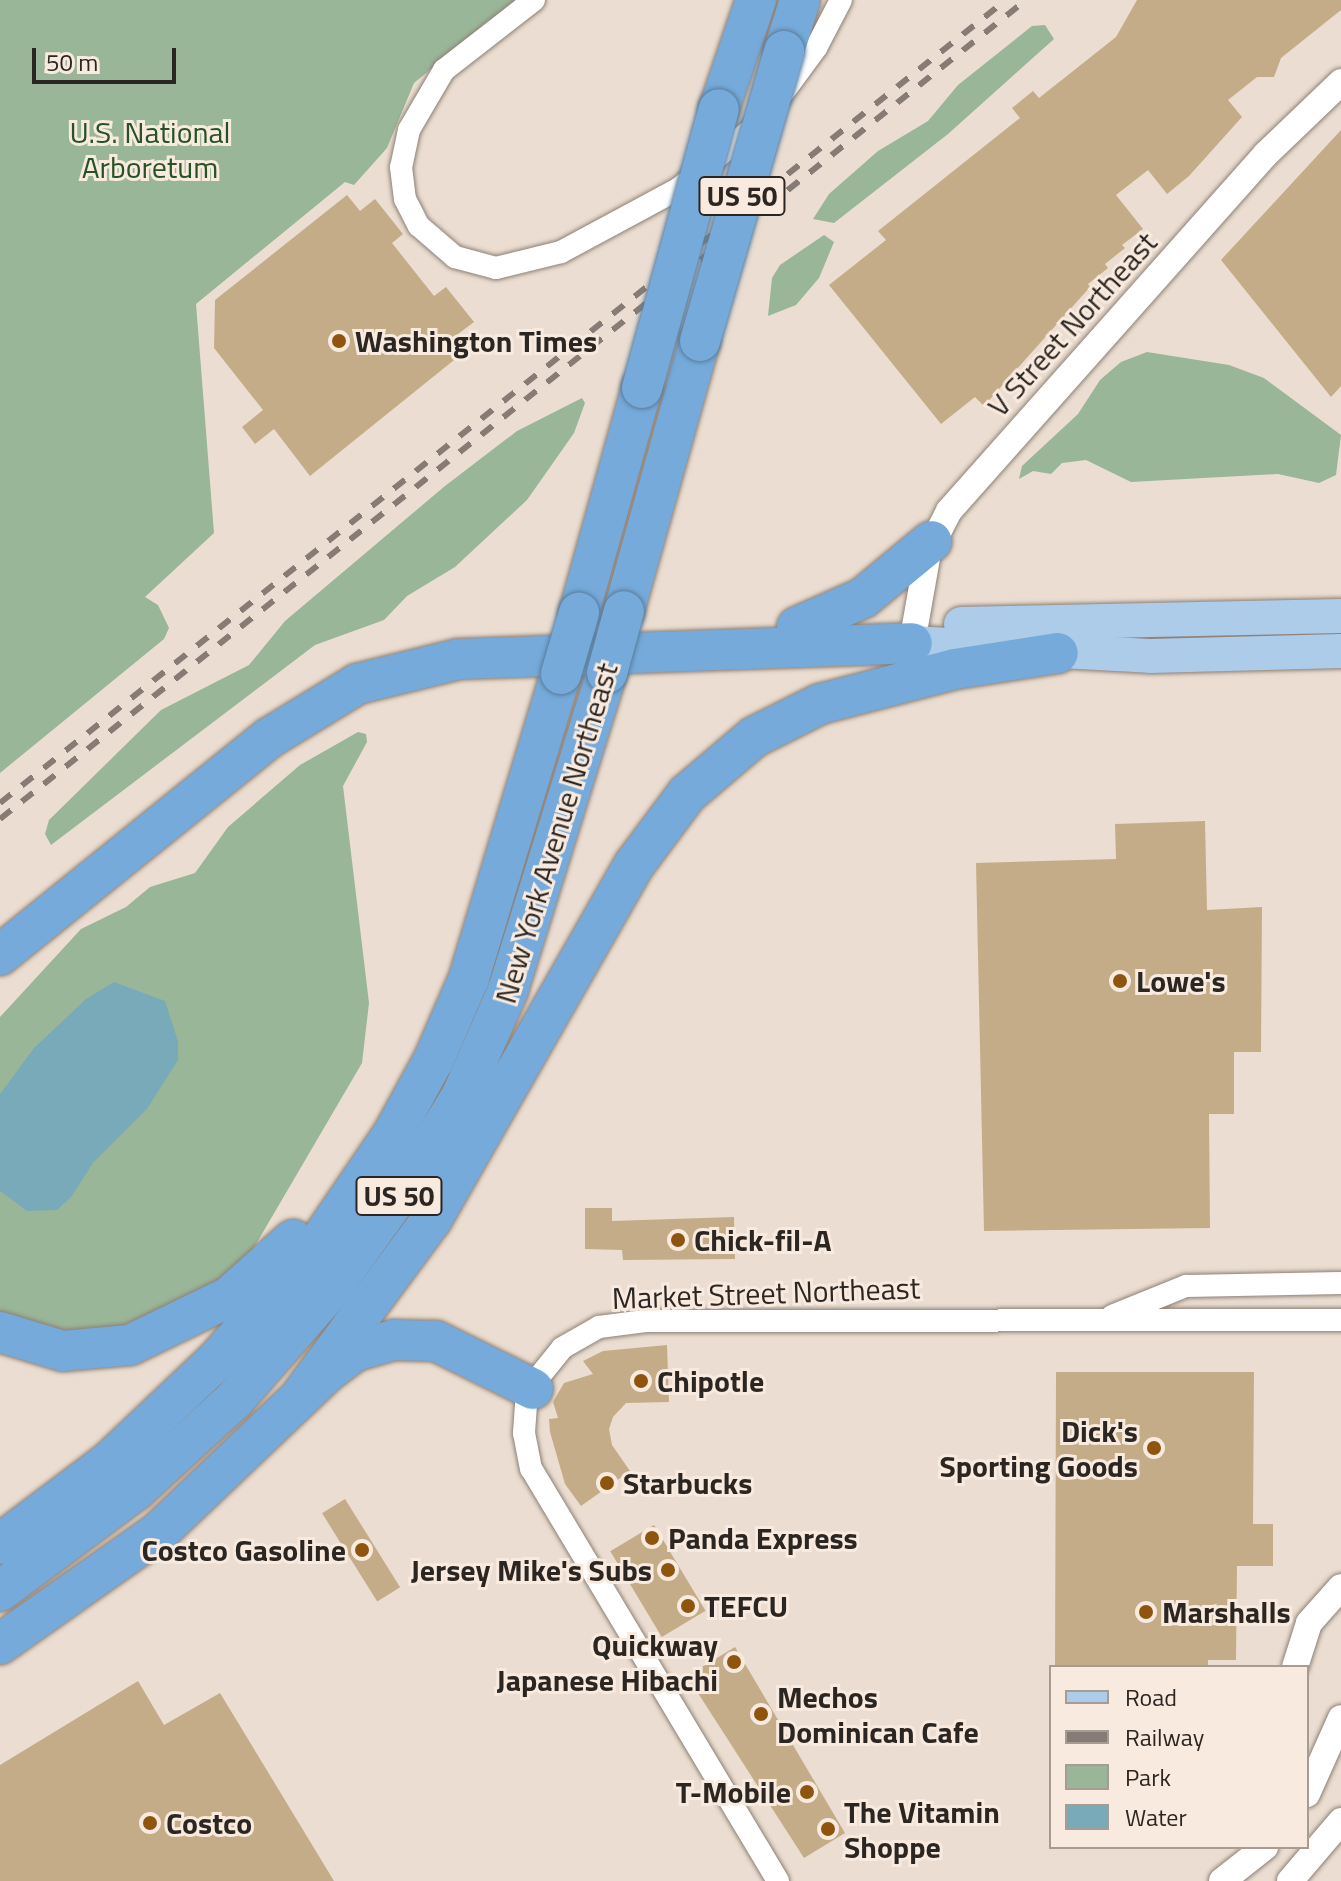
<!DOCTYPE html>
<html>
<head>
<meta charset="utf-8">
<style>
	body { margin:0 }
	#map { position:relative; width:1341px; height:1881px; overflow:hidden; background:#ebddd1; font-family:"Titillium Web",sans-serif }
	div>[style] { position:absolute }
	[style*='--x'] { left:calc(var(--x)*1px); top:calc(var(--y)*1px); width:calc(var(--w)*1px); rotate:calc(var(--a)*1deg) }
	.green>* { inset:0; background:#9ab698 }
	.water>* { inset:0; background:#79aaba }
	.building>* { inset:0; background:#c5ac88; transform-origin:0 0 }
	.roads { filter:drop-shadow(0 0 2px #8d8076) drop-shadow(0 0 2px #8d8076) }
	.minor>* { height:22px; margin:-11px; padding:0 11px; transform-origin:11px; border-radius:11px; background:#fff }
	.tertiary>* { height:26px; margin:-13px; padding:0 13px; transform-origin:13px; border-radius:13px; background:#fff }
	.primary>* { height:34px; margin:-17px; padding:0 17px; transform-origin:17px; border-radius:17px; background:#accce9 }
	.motorway>* { height:40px; margin:-20px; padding:0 20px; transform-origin:20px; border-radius:20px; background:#75aadb }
	.rail>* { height:6px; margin-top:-3px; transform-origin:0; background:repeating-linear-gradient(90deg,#867c75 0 14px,transparent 0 28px) }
	.bridges { filter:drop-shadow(0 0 2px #5b7c9a) drop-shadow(0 0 2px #5b7c9a) }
	.motorway-bridge>* { height:40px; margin:-20px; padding:0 20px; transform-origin:20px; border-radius:20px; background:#75aadb }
	.dots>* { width:22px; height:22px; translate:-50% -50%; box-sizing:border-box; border:4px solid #f8eade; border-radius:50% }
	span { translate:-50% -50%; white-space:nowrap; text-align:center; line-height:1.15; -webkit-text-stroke:6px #f8eade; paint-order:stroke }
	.shield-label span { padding:2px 6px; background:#f8eade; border:2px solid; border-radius:6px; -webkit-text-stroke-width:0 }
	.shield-label { font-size:28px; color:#2c2622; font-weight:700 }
	.park-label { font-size:30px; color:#275225 }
	.street-label { font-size:30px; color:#2c2622 }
	.poi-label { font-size:30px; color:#2c2622; font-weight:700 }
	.left { translate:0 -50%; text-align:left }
	.right { translate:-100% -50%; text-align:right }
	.legend { position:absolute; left:1049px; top:1665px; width:260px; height:184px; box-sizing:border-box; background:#f8eade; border:2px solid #a69c93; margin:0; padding:10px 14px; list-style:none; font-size:24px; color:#2c2622 }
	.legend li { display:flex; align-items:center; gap:16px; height:40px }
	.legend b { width:40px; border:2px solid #a69c93 }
	.scale { position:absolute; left:32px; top:48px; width:144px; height:36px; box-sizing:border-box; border:4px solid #2c2622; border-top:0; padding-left:10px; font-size:24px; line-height:28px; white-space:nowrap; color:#2c2622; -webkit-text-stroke:6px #f8eade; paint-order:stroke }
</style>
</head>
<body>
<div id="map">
	<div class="green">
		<i style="clip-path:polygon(0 0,515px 0,414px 83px,387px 148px,354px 185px,345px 182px,196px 304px,214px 533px,145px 597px,158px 605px,169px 628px,164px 639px,0 773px)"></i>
		<i style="clip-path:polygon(1045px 25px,1054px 39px,948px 134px,834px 223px,813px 219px,829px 194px,878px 151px,928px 121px,958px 85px,1032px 26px)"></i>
		<i style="clip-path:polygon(824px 235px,834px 242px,819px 278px,796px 305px,768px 316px,772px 278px,780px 265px)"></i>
		<i style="clip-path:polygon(1147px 352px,1229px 365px,1264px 378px,1341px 435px,1336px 475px,1319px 483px,1278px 474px,1131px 482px,1086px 460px,1062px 463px,1051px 474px,1033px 471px,1019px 479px,1022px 466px,1078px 414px,1100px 380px,1121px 362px)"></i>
		<i style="clip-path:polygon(582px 398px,585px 403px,574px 433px,527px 500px,455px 567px,407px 596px,384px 620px,315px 645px,51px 845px,45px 834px,49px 820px,161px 710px,249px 665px,285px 621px,445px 486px,517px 431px)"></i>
		<i style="clip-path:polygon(358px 732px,366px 734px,367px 742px,343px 786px,369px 1003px,362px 1063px,242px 1268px,139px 1324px,54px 1335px,0 1313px,0 1017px,81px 929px,126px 907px,150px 887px,195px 873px,228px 827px,300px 765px)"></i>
	</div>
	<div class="water">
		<i style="clip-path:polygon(114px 982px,165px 1001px,178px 1041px,178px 1060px,147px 1109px,93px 1163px,72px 1196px,57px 1210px,27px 1211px,0 1191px,0 1094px,34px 1048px,86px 999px)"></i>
	</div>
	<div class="building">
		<i style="clip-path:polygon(1137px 0,1341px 0,1341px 10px,1281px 58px,1274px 77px,1257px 77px,1228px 100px,1242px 117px,1189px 176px,1167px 194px,1148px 170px,1116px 195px,1143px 229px,1122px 245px,1125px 248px,1105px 264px,1108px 268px,1088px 284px,1090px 287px,984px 406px,975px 397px,941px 424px,829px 285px,886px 240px,878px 231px,1020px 118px,1012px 108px,1033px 91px,1039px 98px,1116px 37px)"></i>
		<i style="clip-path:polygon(1341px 130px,1341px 386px,1331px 397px,1221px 260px)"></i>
		<i style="clip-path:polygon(347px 195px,360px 211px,375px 199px,403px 234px,392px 243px,434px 296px,446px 287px,474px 322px,458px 334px,469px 348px,310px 476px,274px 429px,255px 444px,242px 427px,263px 410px,214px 348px,215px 300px)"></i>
		<i style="clip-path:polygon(1205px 821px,1207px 910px,1262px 907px,1261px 1052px,1234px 1052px,1234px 1114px,1209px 1114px,1210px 1228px,984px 1231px,976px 863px,1116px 859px,1115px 824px)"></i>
		<i style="clip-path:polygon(585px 1208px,612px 1208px,612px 1221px,734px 1217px,735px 1259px,623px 1260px,622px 1250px,585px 1249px)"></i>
		<i style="clip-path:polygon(667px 1345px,669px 1402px,626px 1403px,613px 1417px,609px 1429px,612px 1445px,630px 1471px,581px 1506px,565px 1484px,550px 1432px,549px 1419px,558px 1418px,553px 1402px,564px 1383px,593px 1374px,583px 1361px,603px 1351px)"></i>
		<i style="clip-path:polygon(1056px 1372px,1254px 1372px,1253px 1524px,1273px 1524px,1273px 1566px,1237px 1566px,1236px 1660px,1208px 1660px,1208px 1667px,1055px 1667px)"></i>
		<i style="left:345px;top:1499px;width:104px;height:27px;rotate:58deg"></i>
		<i style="left:654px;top:1525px;width:100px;height:51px;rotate:59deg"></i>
		<i style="clip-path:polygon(735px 1647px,845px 1833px,804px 1858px,687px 1676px)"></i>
		<i style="clip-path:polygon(138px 1681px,164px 1725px,220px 1693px,334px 1881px,0 1881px,0 1765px)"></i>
	</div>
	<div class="roads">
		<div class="minor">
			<i style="--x:534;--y:0;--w:114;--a:142.1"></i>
			<i style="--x:444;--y:70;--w:69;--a:120.3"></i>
			<i style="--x:409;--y:130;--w:38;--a:102"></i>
			<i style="--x:401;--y:167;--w:32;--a:83"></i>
			<i style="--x:405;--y:199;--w:30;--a:63"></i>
			<i style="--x:419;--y:226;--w:48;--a:40.7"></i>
			<i style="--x:455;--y:257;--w:42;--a:15"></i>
			<i style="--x:496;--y:268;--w:67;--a:-13.8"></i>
			<i style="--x:561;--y:252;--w:133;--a:-28.3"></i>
			<i style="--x:678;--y:189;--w:103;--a:-39.1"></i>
			<i style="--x:780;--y:97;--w:61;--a:-53.7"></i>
			<i style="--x:816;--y:48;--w:54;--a:-62.5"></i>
			<i style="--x:1112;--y:1316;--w:80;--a:-22.1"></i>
			<i style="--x:1186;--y:1286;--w:155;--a:-1.1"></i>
			<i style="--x:778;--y:1881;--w:480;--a:-120.9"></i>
			<i style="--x:531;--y:1469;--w:37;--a:-101"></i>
			<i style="--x:524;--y:1433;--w:29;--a:-86"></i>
			<i style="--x:526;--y:1404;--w:29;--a:-65"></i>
			<i style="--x:538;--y:1378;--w:38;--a:-51"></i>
			<i style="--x:562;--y:1348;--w:43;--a:-29.6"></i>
			<i style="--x:599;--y:1327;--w:47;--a:-7.3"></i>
			<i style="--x:646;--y:1321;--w:695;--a:-0.08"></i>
		</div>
		<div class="tertiary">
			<i style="--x:912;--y:643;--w:92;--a:-80"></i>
			<i style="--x:928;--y:552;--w:46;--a:-62.9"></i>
			<i style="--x:949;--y:511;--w:477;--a:-48.4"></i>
			<i style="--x:1266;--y:154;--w:104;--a:-43.8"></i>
			<i style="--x:1295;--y:1667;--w:46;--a:-72.3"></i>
			<i style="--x:1309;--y:1623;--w:48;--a:-48.4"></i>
			<i style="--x:1307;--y:1794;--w:83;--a:-65.9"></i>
			<i style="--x:1222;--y:1881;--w:55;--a:-38.3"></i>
			<i style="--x:1290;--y:1881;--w:79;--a:-49.6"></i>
		</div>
		<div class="primary">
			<i style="--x:961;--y:624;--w:380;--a:-1.2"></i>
			<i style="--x:912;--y:643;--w:238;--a:3.1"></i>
			<i style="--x:1150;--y:656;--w:191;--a:-1.5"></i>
		</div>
		<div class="motorway">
			<i style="--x:784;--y:51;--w:53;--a:-72.6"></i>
			<i style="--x:719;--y:109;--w:115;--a:-71.3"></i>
			<i style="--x:624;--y:611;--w:280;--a:-74.3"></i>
			<i style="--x:579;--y:613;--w:234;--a:-74.4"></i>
			<i style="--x:797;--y:627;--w:72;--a:-23.7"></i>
			<i style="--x:863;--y:598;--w:89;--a:-39.6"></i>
			<i style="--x:0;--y:955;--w:346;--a:-38.9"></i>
			<i style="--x:269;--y:738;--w:103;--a:-31.5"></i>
			<i style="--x:357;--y:684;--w:105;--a:-13.8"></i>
			<i style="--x:459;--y:659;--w:453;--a:-2"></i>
			<i style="--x:0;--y:1332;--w:66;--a:16.8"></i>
			<i style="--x:63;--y:1351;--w:67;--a:-5.1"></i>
			<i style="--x:130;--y:1345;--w:110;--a:-25.9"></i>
			<i style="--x:229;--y:1297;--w:86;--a:-41.7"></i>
			<i style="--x:301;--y:1396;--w:220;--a:-53.5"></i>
			<i style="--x:432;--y:1219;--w:408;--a:-60.3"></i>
			<i style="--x:634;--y:865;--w:89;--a:-53.3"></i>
			<i style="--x:687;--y:794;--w:88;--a:-40.4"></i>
			<i style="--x:754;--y:737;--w:74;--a:-26.6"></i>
			<i style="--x:820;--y:704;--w:139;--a:-14.5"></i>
			<i style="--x:955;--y:669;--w:104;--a:-8.8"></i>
			<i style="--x:0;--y:1544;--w:136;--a:-37"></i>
			<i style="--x:109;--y:1462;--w:149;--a:-43.4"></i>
			<i style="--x:217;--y:1360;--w:150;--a:-48.8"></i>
			<i style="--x:316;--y:1247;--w:137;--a:-55.7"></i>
			<i style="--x:393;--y:1134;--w:85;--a:-61.3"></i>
			<i style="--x:434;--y:1059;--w:88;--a:-66.6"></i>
			<i style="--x:469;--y:978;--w:318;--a:-73.2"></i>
			<i style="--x:0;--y:1591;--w:169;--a:-36.6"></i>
			<i style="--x:136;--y:1490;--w:133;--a:-42.6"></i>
			<i style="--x:234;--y:1400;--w:142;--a:-48.7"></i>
			<i style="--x:328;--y:1293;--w:145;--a:-54.2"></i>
			<i style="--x:413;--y:1175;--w:94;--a:-58.5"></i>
			<i style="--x:462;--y:1095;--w:115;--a:-66.3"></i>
			<i style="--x:508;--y:990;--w:332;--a:-72.7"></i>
			<i style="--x:0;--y:1644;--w:196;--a:-35.2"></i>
			<i style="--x:160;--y:1531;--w:231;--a:-43.6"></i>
			<i style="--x:327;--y:1372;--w:35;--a:-37"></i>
			<i style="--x:355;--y:1351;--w:41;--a:-15.8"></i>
			<i style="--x:394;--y:1340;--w:42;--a:1.4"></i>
			<i style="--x:436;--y:1341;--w:108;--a:26.3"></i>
		</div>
	</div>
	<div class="rail">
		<i style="--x:0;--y:803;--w:1287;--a:-38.6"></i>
		<i style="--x:0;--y:819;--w:1313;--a:-38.6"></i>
	</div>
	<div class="bridges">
		<div class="motorway-bridge">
			<i style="--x:700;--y:341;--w:302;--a:-73.8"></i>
			<i style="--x:642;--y:388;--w:289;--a:-74.6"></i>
			<i style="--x:607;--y:673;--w:64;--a:-74.7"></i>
			<i style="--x:561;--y:674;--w:64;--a:-73.6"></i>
		</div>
	</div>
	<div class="dots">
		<i style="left:339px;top:341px;background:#8e550e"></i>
		<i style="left:1120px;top:981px;background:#8e550e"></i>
		<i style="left:678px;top:1240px;background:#8e550e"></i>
		<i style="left:641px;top:1381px;background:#8e550e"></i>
		<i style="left:1154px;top:1448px;background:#8e550e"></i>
		<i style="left:607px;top:1483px;background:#8e550e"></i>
		<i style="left:652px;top:1538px;background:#8e550e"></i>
		<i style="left:362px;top:1550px;background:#8e550e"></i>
		<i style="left:668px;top:1570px;background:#8e550e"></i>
		<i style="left:688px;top:1606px;background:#8e550e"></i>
		<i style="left:1146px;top:1612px;background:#8e550e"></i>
		<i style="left:734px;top:1662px;background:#8e550e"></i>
		<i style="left:761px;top:1714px;background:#8e550e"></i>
		<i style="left:807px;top:1792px;background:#8e550e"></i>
		<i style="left:150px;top:1823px;background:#8e550e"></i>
		<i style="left:828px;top:1829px;background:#8e550e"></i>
	</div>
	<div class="shield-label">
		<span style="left:742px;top:196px">US 50</span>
		<span style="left:399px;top:1196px">US 50</span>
	</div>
	<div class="park-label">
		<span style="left:150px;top:149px">U.S. National<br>Arboretum</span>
	</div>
	<div class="street-label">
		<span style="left:1072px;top:324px;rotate:-48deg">V Street Northeast</span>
		<span style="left:556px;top:833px;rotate:-73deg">New York Avenue Northeast</span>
		<span style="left:766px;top:1293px;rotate:-2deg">Market Street Northeast</span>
	</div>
	<div class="poi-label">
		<span class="left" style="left:355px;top:341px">Washington Times</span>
		<span class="left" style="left:1136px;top:981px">Lowe's</span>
		<span class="left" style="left:694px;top:1240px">Chick-fil-A</span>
		<span class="left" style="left:657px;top:1381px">Chipotle</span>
		<span class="right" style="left:1138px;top:1448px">Dick's<br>Sporting Goods</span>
		<span class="left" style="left:623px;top:1483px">Starbucks</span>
		<span class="left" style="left:668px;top:1538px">Panda Express</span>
		<span class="right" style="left:346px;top:1550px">Costco Gasoline</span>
		<span class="right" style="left:652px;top:1570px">Jersey Mike's Subs</span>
		<span class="left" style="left:704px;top:1606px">TEFCU</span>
		<span class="left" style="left:1162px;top:1612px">Marshalls</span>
		<span class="right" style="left:718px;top:1662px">Quickway<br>Japanese Hibachi</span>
		<span class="left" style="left:777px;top:1714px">Mechos<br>Dominican Cafe</span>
		<span class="right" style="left:791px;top:1792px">T-Mobile</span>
		<span class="left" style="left:844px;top:1829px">The Vitamin<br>Shoppe</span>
		<span class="left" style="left:166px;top:1823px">Costco</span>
	</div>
	<ul class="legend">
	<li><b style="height:10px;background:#accce9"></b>Road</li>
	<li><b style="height:10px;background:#867c75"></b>Railway</li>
	<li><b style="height:22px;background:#9ab698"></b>Park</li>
	<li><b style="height:22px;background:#79aaba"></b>Water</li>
	</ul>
	<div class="scale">50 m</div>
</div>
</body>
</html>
